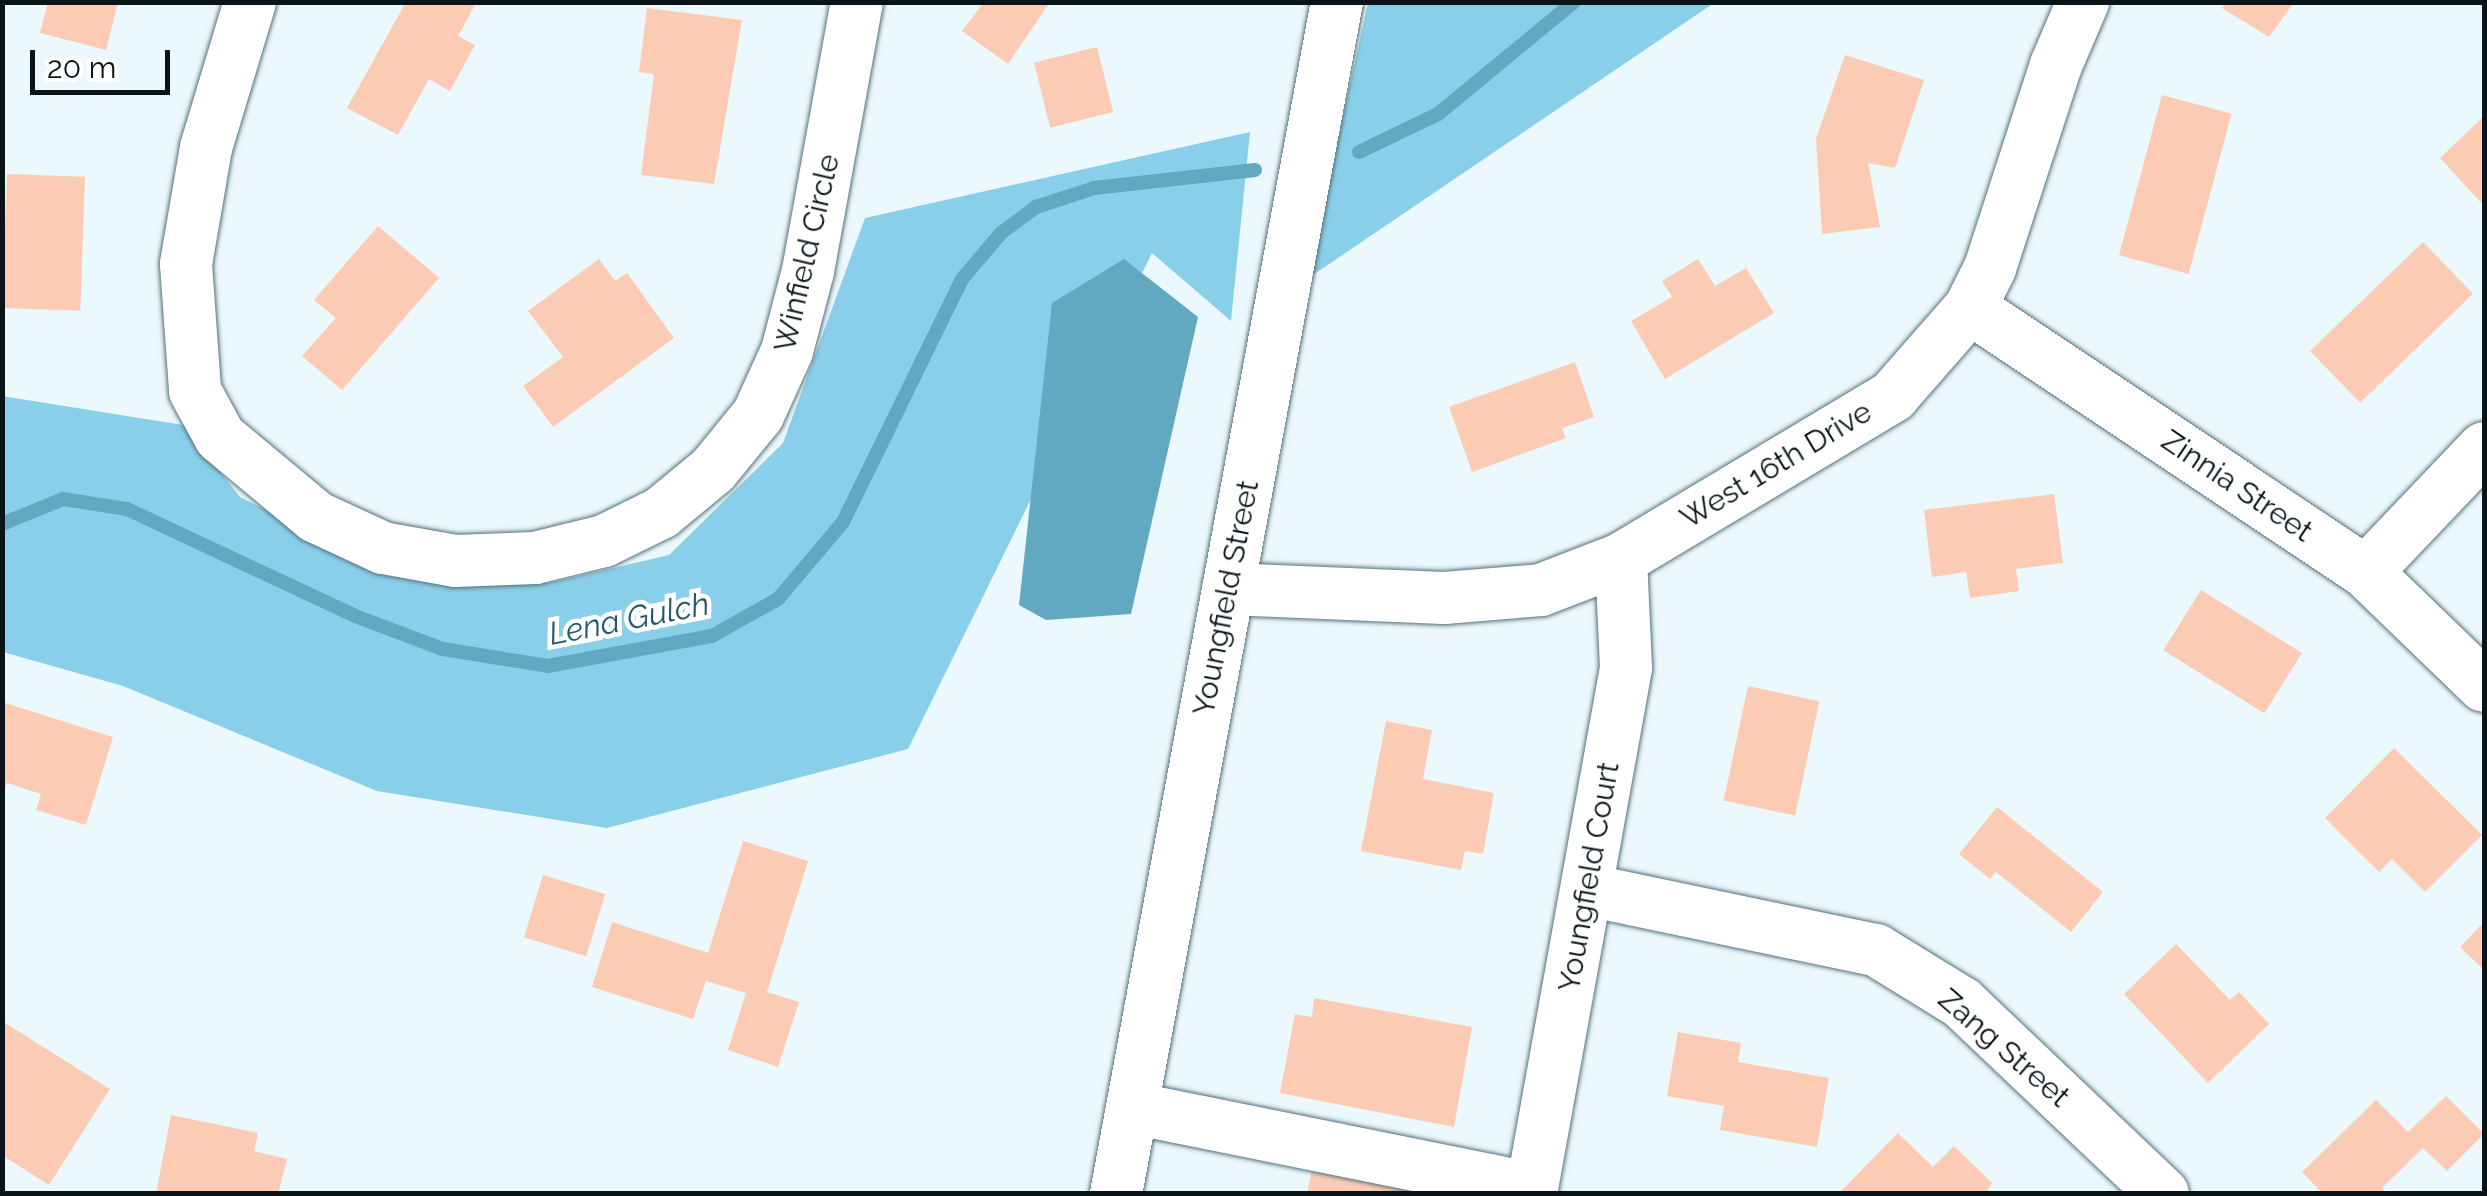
<!DOCTYPE html>
<html>
<head>
<meta charset="utf-8">
<style>
	body { margin:0 }
	#map { position:relative; width:2487px; height:1196px; overflow:hidden; background:#ebf8fd; font-family:Raleway,sans-serif }
	div>[style] { position:absolute }
	[style*='--x'] { left:calc(var(--x)*1px); top:calc(var(--y)*1px); width:calc(var(--w)*1px); rotate:calc(var(--a)*1deg) }
	.forest>* { inset:0; background:#8acfe9 }
	.water>* { inset:0; background:#63a8c1 }
	.stream>* { height:14px; margin:-7px; padding:0 7px; transform-origin:7px; border-radius:7px; background:#63a8c1 }
	.building>* { inset:0; background:#fbccb3; transform-origin:0 0 }
	.roads { filter:drop-shadow(0 0 2px #54717c) drop-shadow(0 0 2px #54717c) }
	.minor>* { height:52px; margin:-26px; padding:0 26px; transform-origin:26px; border-radius:26px; background:#fff }
	span { translate:-50% -50%; white-space:nowrap; text-align:center; line-height:1.15; -webkit-text-stroke:9px #fff; paint-order:stroke }
	.street-label { font-size:30px; color:#091419 }
	.water-label { font-size:32px; color:#225a6c; font-style:italic }
	.frame { position:absolute; inset:0; border:5px solid #091419; pointer-events:none }
	.scale { position:absolute; left:30px; top:50px; width:140px; height:45px; box-sizing:border-box; border:5px solid #091419; border-top:0; padding-left:12px; font-size:30px; line-height:35px; white-space:nowrap; color:#091419; -webkit-text-stroke:8px #fff; paint-order:stroke }
</style>
</head>
<body>
<div id="map">
	<div class="forest">
		<i style="clip-path:polygon(1368px 3px,1714px 3px,1307px 279px)"></i>
		<i style="clip-path:polygon(1250px 132px,1231px 321px,1152px 253px,908px 749px,607px 828px,377px 791px,123px 686px,3px 652px,2px 396px,183px 425px,240px 497px,375px 565px,549px 583px,669px 555px,783px 443px,865px 218px)"></i>
	</div>
	<div class="water">
		<i style="clip-path:polygon(1124px 259px,1198px 317px,1131px 614px,1046px 620px,1019px 605px,1052px 303px)"></i>
	</div>
	<div class="stream">
		<i style="--x:1359;--y:152;--w:88;--a:-25.7"></i>
		<i style="--x:1438;--y:114;--w:176;--a:-39.5"></i>
		<i style="--x:2;--y:524;--w:66;--a:-22.3"></i>
		<i style="--x:63;--y:499;--w:65;--a:8.9"></i>
		<i style="--x:127;--y:509;--w:252;--a:25.1"></i>
		<i style="--x:355;--y:616;--w:94;--a:20.6"></i>
		<i style="--x:443;--y:649;--w:106;--a:9.2"></i>
		<i style="--x:548;--y:666;--w:167;--a:-10.4"></i>
		<i style="--x:712;--y:636;--w:76;--a:-29.3"></i>
		<i style="--x:778;--y:599;--w:101;--a:-49.8"></i>
		<i style="--x:843;--y:522;--w:271;--a:-63.9"></i>
		<i style="--x:962;--y:279;--w:60;--a:-49.7"></i>
		<i style="--x:1001;--y:233;--w:44;--a:-36.6"></i>
		<i style="--x:1036;--y:207;--w:61;--a:-18.1"></i>
		<i style="--x:1094;--y:188;--w:162;--a:-6.4"></i>
	</div>
	<div class="building">
		<i style="clip-path:polygon(48px 2px,118px 2px,106px 50px,40px 33px)"></i>
		<i style="clip-path:polygon(406px 2px,475px 5px,458px 36px,475px 45px,450px 91px,429px 79px,398px 135px,347px 108px)"></i>
		<i style="clip-path:polygon(984px 2px,1050px 2px,1008px 64px,962px 31px)"></i>
		<i style="clip-path:polygon(2226px 2px,2294px 2px,2269px 37px,2222px 8px)"></i>
		<i style="clip-path:polygon(647px 8px,742px 20px,714px 184px,641px 175px,654px 74px,639px 72px)"></i>
		<i style="left:1097px;top:47px;width:67px;height:65px;rotate:76deg"></i>
		<i style="clip-path:polygon(1845px 55px,1924px 80px,1895px 168px,1868px 163px,1880px 227px,1822px 234px,1816px 139px)"></i>
		<i style="left:2162px;top:95px;width:72px;height:166px;rotate:15deg"></i>
		<i style="clip-path:polygon(2484px 116px,2484px 206px,2440px 158px)"></i>
		<i style="left:7px;top:174px;width:78px;height:134px;rotate:2deg"></i>
		<i style="clip-path:polygon(378px 226px,439px 278px,342px 390px,302px 356px,336px 318px,314px 300px)"></i>
		<i style="left:2423px;top:242px;width:72px;height:157px;rotate:46deg"></i>
		<i style="clip-path:polygon(599px 259px,615px 281px,627px 273px,674px 338px,553px 427px,523px 386px,563px 357px,528px 311px)"></i>
		<i style="clip-path:polygon(1698px 259px,1715px 286px,1746px 268px,1774px 313px,1665px 379px,1631px 321px,1672px 297px,1662px 281px)"></i>
		<i style="clip-path:polygon(1575px 362px,1594px 417px,1562px 428px,1566px 438px,1472px 472px,1449px 407px)"></i>
		<i style="clip-path:polygon(2054px 494px,2063px 563px,2016px 569px,2019px 591px,1970px 598px,1966px 572px,1932px 577px,1924px 510px)"></i>
		<i style="left:2201px;top:590px;width:119px;height:71px;rotate:32deg"></i>
		<i style="left:1748px;top:686px;width:73px;height:117px;rotate:12deg"></i>
		<i style="clip-path:polygon(2px 702px,113px 737px,86px 825px,36px 810px,41px 794px,7px 783px,2px 794px)"></i>
		<i style="clip-path:polygon(1386px 721px,1432px 730px,1423px 779px,1494px 793px,1483px 854px,1465px 851px,1461px 870px,1361px 851px)"></i>
		<i style="clip-path:polygon(2394px 748px,2482px 835px,2425px 892px,2392px 859px,2379px 872px,2325px 818px)"></i>
		<i style="clip-path:polygon(1997px 807px,2103px 892px,2071px 932px,1996px 872px,1990px 879px,1959px 854px)"></i>
		<i style="clip-path:polygon(743px 841px,808px 861px,767px 992px,799px 1002px,778px 1067px,728px 1050px,746px 993px,706px 981px,693px 1019px,592px 987px,612px 922px,708px 953px)"></i>
		<i style="left:543px;top:875px;width:65px;height:65px;rotate:17deg"></i>
		<i style="clip-path:polygon(2484px 922px,2484px 970px,2460px 947px)"></i>
		<i style="clip-path:polygon(2176px 944px,2230px 1000px,2239px 992px,2269px 1024px,2208px 1083px,2124px 994px)"></i>
		<i style="clip-path:polygon(1314px 998px,1472px 1027px,1454px 1127px,1280px 1093px,1295px 1014px,1312px 1017px)"></i>
		<i style="clip-path:polygon(2px 1021px,110px 1089px,49px 1185px,2px 1155px)"></i>
		<i style="clip-path:polygon(1678px 1032px,1741px 1043px,1738px 1062px,1829px 1078px,1817px 1147px,1720px 1130px,1724px 1106px,1667px 1096px)"></i>
		<i style="clip-path:polygon(2446px 1096px,2484px 1134px,2447px 1171px,2423px 1148px,2382px 1188px,2386px 1194px,2323px 1194px,2302px 1172px,2376px 1100px,2408px 1132px)"></i>
		<i style="clip-path:polygon(171px 1115px,258px 1133px,254px 1151px,287px 1159px,278px 1194px,156px 1194px)"></i>
		<i style="clip-path:polygon(1898px 1133px,1933px 1167px,1954px 1146px,1992px 1183px,1985px 1194px,1838px 1194px)"></i>
		<i style="clip-path:polygon(1313px 1163px,1433px 1194px,1307px 1194px)"></i>
	</div>
	<div class="roads">
		<div class="minor">
			<i style="--x:250;--y:2;--w:152;--a:106.8"></i>
			<i style="--x:206;--y:148;--w:118;--a:99.8"></i>
			<i style="--x:186;--y:264;--w:127;--a:85.9"></i>
			<i style="--x:195;--y:391;--w:52;--a:61.5"></i>
			<i style="--x:220;--y:437;--w:125;--a:39.8"></i>
			<i style="--x:316;--y:517;--w:74;--a:24.8"></i>
			<i style="--x:383;--y:548;--w:73;--a:10.2"></i>
			<i style="--x:455;--y:561;--w:80;--a:-2.1"></i>
			<i style="--x:535;--y:558;--w:71;--a:-13.8"></i>
			<i style="--x:604;--y:541;--w:64;--a:-26.2"></i>
			<i style="--x:661;--y:513;--w:67;--a:-39.6"></i>
			<i style="--x:713;--y:470;--w:71;--a:-50.7"></i>
			<i style="--x:758;--y:415;--w:70;--a:-65.6"></i>
			<i style="--x:787;--y:351;--w:83;--a:-75.3"></i>
			<i style="--x:808;--y:271;--w:273;--a:-79.7"></i>
			<i style="--x:1970;--y:308;--w:476;--a:33.7"></i>
			<i style="--x:2366;--y:572;--w:164;--a:44"></i>
			<i style="--x:2366;--y:572;--w:171;--a:-46.4"></i>
			<i style="--x:1228;--y:589;--w:216;--a:2.4"></i>
			<i style="--x:1444;--y:598;--w:97;--a:-4.7"></i>
			<i style="--x:1541;--y:590;--w:86;--a:-21.2"></i>
			<i style="--x:1621;--y:559;--w:317;--a:-30.9"></i>
			<i style="--x:1893;--y:396;--w:117;--a:-48.8"></i>
			<i style="--x:1970;--y:308;--w:45;--a:-63.4"></i>
			<i style="--x:1990;--y:268;--w:213;--a:-72"></i>
			<i style="--x:2056;--y:65;--w:69;--a:-66.8"></i>
			<i style="--x:1588;--y:890;--w:294;--a:11.8"></i>
			<i style="--x:1876;--y:950;--w:101;--a:31.6"></i>
			<i style="--x:1962;--y:1003;--w:277;--a:43.5"></i>
			<i style="--x:1132;--y:1108;--w:408;--a:11.4"></i>
			<i style="--x:1116;--y:1194;--w:1212;--a:-79.5"></i>
			<i style="--x:1531;--y:1194;--w:535;--a:-79.76"></i>
			<i style="--x:1626;--y:668;--w:109;--a:-92.6"></i>
		</div>
	</div>
	<div class="street-label">
		<span style="left:807px;top:253px;rotate:-77deg">Winfield Circle</span>
		<span style="left:1776px;top:465px;rotate:-31deg">West 16th Drive</span>
		<span style="left:2237px;top:486px;rotate:34deg">Zinnia Street</span>
		<span style="left:1226px;top:598px;rotate:-79deg">Youngfield Street</span>
		<span style="left:1589px;top:877px;rotate:-80deg">Youngfield Court</span>
		<span style="left:2004px;top:1048px;rotate:41deg">Zang Street</span>
	</div>
	<div class="water-label">
		<span style="left:629px;top:619px;rotate:-11deg">Lena Gulch</span>
	</div>
	<div class="frame"></div>
	<div class="scale">20 m</div>
</div>
</body>
</html>
